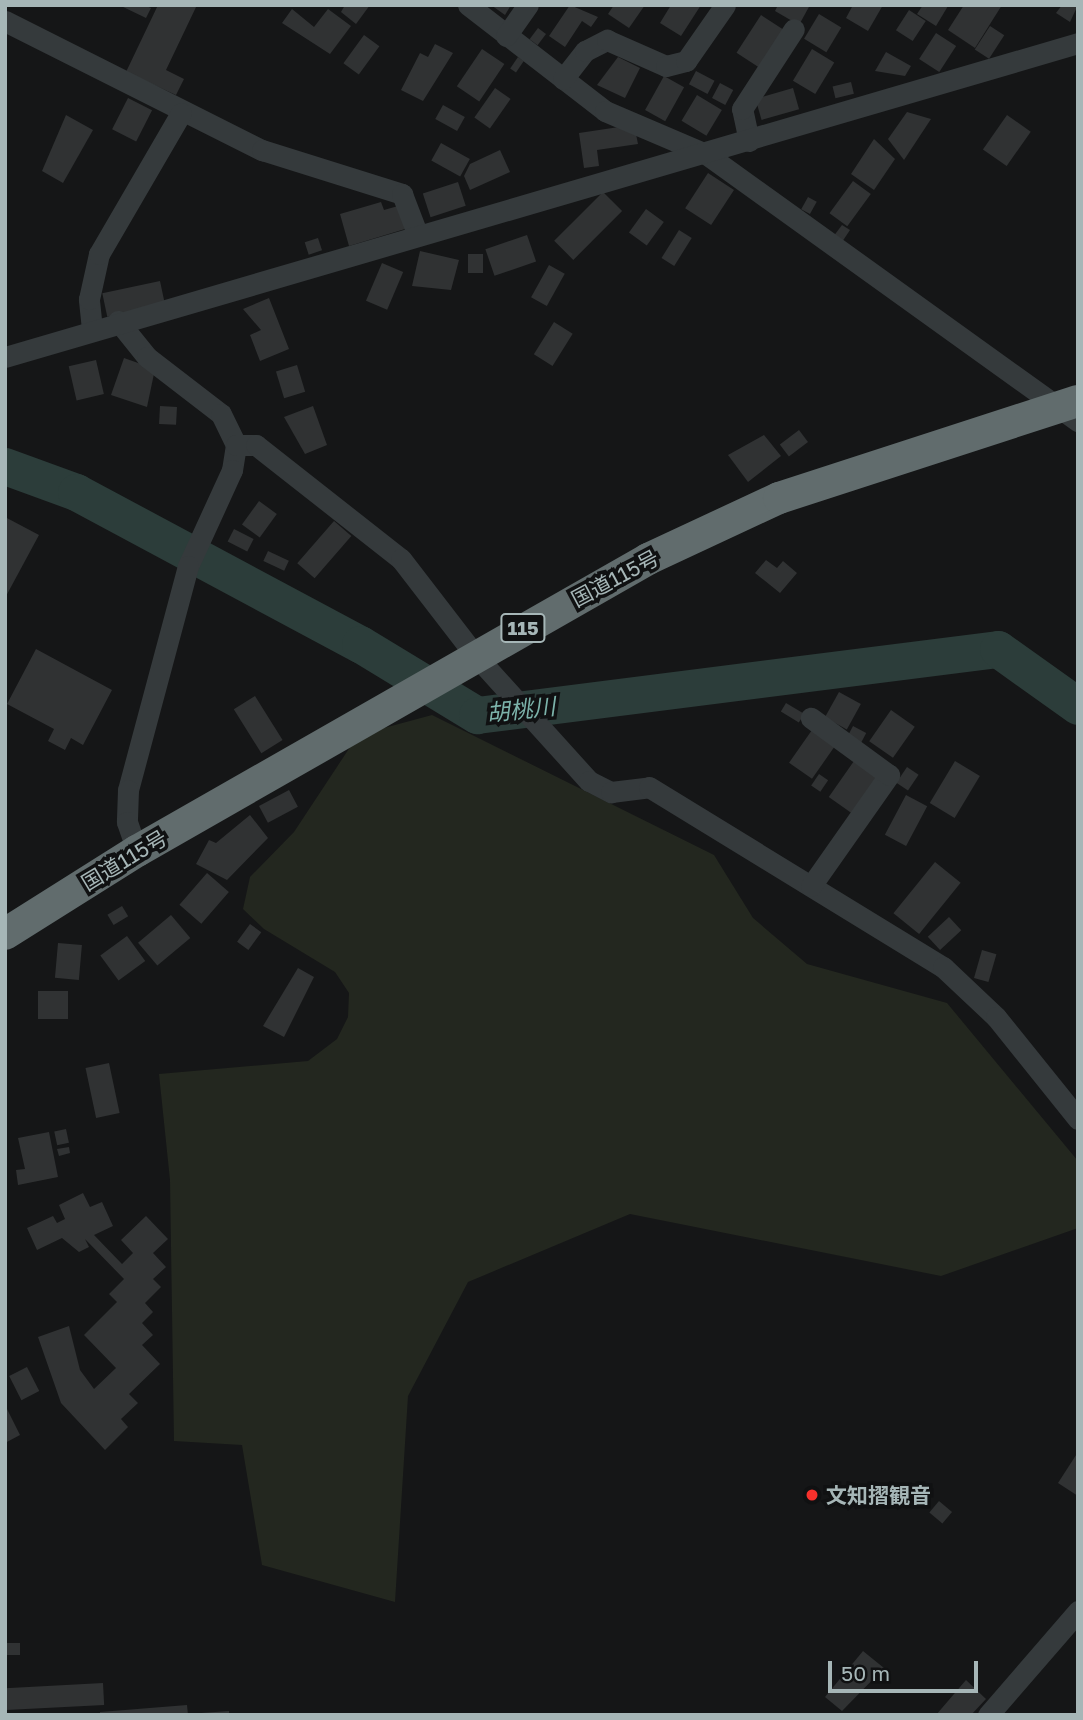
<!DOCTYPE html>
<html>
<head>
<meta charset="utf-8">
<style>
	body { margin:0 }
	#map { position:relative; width:1083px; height:1720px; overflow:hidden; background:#151617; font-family:"Golos Text","Noto Sans JP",sans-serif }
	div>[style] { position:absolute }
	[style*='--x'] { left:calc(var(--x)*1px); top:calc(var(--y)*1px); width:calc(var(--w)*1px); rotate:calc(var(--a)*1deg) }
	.green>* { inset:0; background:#23271f }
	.river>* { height:37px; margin:-18.5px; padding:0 18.5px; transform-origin:18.5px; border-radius:18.5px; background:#2c3d3a }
	.building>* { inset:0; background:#303233; transform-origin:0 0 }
	.minor>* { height:21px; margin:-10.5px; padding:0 10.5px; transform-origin:10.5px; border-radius:10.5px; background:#353a3c }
	.highway>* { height:32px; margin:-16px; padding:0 16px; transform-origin:16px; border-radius:16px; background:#616c6d }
	.dots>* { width:19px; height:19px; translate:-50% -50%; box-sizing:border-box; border:4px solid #101112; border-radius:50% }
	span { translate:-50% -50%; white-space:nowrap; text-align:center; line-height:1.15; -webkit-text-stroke:7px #101112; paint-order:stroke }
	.shield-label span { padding:2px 5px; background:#101112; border:2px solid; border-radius:5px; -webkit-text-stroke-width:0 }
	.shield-label { font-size:19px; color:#a6b6b7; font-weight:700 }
	.street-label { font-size:21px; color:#a6b6b7 }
	.poi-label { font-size:21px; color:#a6b6b7; font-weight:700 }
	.left { translate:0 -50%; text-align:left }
	.water-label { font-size:23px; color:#7cb3aa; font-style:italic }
	.frame { position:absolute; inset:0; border:7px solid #a6b6b7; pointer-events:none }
	.scale { position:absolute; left:828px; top:1661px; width:150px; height:32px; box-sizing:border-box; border:4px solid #a6b6b7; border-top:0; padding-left:9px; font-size:21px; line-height:24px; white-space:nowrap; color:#a6b6b7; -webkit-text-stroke:5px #101112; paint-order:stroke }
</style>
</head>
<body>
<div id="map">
	<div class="green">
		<i style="clip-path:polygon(432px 715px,714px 855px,753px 918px,807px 964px,947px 1003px,1078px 1161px,1078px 1228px,941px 1276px,630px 1214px,468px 1282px,408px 1396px,395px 1602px,262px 1565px,242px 1445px,174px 1441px,170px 1180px,159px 1074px,308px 1061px,337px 1039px,348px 1017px,349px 993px,335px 972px,264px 929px,243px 909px,250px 877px,294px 832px,358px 735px)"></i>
	</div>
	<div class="river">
		<i style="--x:5;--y:466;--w:76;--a:20.1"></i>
		<i style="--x:76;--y:492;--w:322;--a:28.2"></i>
		<i style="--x:360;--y:644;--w:137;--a:31.3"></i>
		<i style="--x:477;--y:715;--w:525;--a:-7.22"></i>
		<i style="--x:998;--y:649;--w:98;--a:35.5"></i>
	</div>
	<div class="building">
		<i style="clip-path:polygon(119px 5px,144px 5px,151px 8px,146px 18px)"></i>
		<i style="clip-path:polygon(158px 5px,197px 5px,166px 70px,184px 79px,176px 95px,126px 72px)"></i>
		<i style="clip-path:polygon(345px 5px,370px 5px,356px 24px,341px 12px)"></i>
		<i style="clip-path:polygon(491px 5px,511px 5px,505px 15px)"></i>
		<i style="clip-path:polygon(570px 5px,598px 17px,591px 27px,582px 21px,565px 47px,549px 36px)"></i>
		<i style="clip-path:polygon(614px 5px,645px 5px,629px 28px,608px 14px)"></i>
		<i style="clip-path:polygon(671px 5px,701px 5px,681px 36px,660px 23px)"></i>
		<i style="clip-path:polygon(778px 5px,810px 5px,799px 25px,775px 11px)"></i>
		<i style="clip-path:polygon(853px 5px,883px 5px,868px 31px,846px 18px)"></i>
		<i style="clip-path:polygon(923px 5px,947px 5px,948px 6px,936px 26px,917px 14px)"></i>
		<i style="clip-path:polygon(964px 5px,1002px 5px,975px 48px,948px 30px)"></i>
		<i style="clip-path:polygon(1062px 5px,1078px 5px,1070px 22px,1056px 13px)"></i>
		<i style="clip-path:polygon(292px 9px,314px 27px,328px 9px,351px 26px,330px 54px,282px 23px)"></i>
		<i style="left:909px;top:10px;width:20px;height:24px;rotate:33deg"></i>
		<i style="left:819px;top:14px;width:26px;height:29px;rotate:31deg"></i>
		<i style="left:761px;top:15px;width:27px;height:45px;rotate:33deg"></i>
		<i style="left:990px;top:26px;width:17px;height:28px;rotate:33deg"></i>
		<i style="left:538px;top:28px;width:10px;height:14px;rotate:37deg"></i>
		<i style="left:936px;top:33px;width:24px;height:31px;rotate:33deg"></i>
		<i style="left:364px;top:35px;width:19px;height:35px;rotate:36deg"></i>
		<i style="clip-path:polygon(435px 44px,453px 53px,423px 101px,401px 90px,420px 53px,428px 57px)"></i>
		<i style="left:482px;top:49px;width:27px;height:45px;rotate:34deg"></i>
		<i style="left:812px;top:49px;width:26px;height:37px;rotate:31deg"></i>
		<i style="clip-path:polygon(886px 52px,911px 66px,905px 76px,875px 71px)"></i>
		<i style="left:518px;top:57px;width:7px;height:14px;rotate:34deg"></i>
		<i style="clip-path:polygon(618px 57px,640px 68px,625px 98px,597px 85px)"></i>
		<i style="left:696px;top:71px;width:21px;height:15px;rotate:28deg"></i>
		<i style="left:664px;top:76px;width:23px;height:39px;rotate:29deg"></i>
		<i style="left:851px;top:82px;width:12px;height:19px;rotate:76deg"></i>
		<i style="left:720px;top:83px;width:15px;height:17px;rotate:28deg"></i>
		<i style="left:495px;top:88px;width:19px;height:36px;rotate:35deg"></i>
		<i style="left:793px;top:88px;width:22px;height:39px;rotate:74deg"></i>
		<i style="left:697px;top:95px;width:29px;height:30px;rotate:31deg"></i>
		<i style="left:128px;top:98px;width:27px;height:35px;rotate:27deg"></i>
		<i style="left:443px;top:105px;width:25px;height:16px;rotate:29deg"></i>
		<i style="clip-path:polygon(907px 112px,931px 119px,904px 160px,888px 139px)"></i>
		<i style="clip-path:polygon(66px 115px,93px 130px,63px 183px,42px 171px)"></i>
		<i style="left:1007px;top:115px;width:29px;height:42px;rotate:35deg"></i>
		<i style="clip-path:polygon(619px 127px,636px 134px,638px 144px,597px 150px,599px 166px,584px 168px,579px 133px)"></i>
		<i style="clip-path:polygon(874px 139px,895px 159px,874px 190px,851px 174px)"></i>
		<i style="left:441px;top:143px;width:33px;height:20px;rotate:29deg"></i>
		<i style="clip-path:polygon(500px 150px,510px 172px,470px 190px,464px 176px,470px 164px)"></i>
		<i style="left:708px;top:173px;width:31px;height:42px;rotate:33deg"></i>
		<i style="left:853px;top:181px;width:22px;height:40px;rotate:36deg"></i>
		<i style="left:458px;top:182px;width:25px;height:37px;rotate:72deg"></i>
		<i style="left:603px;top:192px;width:27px;height:69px;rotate:45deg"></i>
		<i style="left:808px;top:197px;width:10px;height:14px;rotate:29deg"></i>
		<i style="clip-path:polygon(381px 202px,384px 210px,398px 206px,405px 229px,349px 246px,340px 214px)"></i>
		<i style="left:646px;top:209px;width:22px;height:29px;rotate:36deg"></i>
		<i style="clip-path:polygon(842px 225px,850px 230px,842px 242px,833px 237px)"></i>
		<i style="left:679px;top:230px;width:15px;height:33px;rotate:32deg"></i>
		<i style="left:527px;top:235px;width:28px;height:44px;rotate:71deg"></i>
		<i style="left:318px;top:238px;width:13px;height:14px;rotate:72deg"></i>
		<i style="clip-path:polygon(420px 251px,459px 260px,451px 290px,412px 286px)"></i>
		<i style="left:468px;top:254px;width:15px;height:19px"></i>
		<i style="left:382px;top:263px;width:23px;height:41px;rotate:23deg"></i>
		<i style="left:549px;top:265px;width:18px;height:37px;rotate:29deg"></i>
		<i style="left:160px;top:281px;width:24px;height:59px;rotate:78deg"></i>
		<i style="clip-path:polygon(269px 298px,289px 349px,260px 361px,250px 335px,261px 330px,243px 309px)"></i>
		<i style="left:554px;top:322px;width:22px;height:38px;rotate:32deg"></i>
		<i style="clip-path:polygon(124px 358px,155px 369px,147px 407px,111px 395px)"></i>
		<i style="left:96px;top:360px;width:35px;height:28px;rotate:77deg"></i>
		<i style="left:297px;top:365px;width:28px;height:22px;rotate:73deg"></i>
		<i style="left:160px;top:406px;width:17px;height:18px;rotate:3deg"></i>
		<i style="clip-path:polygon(313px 406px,327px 445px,305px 454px,284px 417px)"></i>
		<i style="left:799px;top:430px;width:15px;height:24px;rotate:53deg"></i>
		<i style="clip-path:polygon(764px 435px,781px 456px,748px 482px,728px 455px)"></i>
		<i style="left:259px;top:501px;width:22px;height:29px;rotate:36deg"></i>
		<i style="clip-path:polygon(5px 517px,39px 535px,5px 598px)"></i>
		<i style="left:334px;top:521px;width:23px;height:56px;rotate:41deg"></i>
		<i style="left:234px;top:529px;width:22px;height:14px;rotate:27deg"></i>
		<i style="left:268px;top:551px;width:23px;height:11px;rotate:25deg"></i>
		<i style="clip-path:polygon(766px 560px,777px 568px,783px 561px,797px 573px,780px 593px,755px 573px)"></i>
		<i style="clip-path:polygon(36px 649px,112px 690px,83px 745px,71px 738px,65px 750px,48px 741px,54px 729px,7px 704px)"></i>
		<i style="left:839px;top:692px;width:25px;height:29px;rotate:29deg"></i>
		<i style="left:255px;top:696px;width:52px;height:25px;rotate:58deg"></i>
		<i style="left:786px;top:703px;width:21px;height:10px;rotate:31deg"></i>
		<i style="left:891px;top:710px;width:29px;height:38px;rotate:35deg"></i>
		<i style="left:853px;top:726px;width:15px;height:13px;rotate:28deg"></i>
		<i style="left:812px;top:730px;width:28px;height:40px;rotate:35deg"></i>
		<i style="left:854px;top:761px;width:29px;height:44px;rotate:35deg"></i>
		<i style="left:955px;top:761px;width:29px;height:49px;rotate:31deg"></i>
		<i style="left:907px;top:767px;width:14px;height:19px;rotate:34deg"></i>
		<i style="left:819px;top:774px;width:11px;height:14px;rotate:34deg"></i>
		<i style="left:289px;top:790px;width:19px;height:34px;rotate:62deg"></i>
		<i style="left:906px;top:795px;width:24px;height:45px;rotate:28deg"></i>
		<i style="clip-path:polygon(250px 815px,268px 838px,227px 880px,196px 864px,209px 840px,216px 843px)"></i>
		<i style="left:935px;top:862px;width:33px;height:66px;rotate:39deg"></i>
		<i style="left:207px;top:873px;width:29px;height:42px;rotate:41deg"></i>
		<i style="left:122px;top:906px;width:12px;height:17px;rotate:59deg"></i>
		<i style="left:171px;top:915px;width:30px;height:43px;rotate:50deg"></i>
		<i style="left:949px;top:917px;width:18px;height:29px;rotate:47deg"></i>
		<i style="left:250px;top:924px;width:14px;height:22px;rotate:36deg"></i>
		<i style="left:127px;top:936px;width:31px;height:33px;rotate:54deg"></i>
		<i style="left:58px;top:943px;width:24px;height:35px;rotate:5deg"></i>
		<i style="left:982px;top:950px;width:15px;height:29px;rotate:16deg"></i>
		<i style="clip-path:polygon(298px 968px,314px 977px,284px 1037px,263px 1026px)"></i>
		<i style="left:38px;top:991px;width:30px;height:28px"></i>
		<i style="left:109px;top:1063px;width:51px;height:24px;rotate:78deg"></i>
		<i style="left:66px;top:1129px;width:14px;height:12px;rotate:78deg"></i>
		<i style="clip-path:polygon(49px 1132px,58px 1177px,18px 1185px,16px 1170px,25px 1169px,18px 1138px)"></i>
		<i style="clip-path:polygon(69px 1147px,70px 1153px,59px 1156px,57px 1149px)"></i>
		<i style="clip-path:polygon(83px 1193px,90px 1207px,102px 1202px,113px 1226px,94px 1235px,122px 1264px,133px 1253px,121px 1240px,146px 1216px,168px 1239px,153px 1253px,166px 1267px,153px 1279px,161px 1287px,145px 1303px,153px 1312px,142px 1323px,153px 1335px,142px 1345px,160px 1364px,129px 1394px,138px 1403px,121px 1419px,128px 1427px,105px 1450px,61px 1403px,38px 1337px,69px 1326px,80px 1370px,94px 1389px,116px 1368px,84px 1335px,117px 1302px,109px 1294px,124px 1279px,85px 1239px,89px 1247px,79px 1252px,62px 1238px,37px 1250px,27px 1228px,53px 1216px,57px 1223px,65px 1219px,59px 1205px)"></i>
		<i style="left:27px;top:1367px;width:27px;height:20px;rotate:63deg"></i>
		<i style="clip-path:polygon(5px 1405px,20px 1435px,5px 1443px)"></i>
		<i style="clip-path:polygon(1078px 1452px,1078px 1496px,1058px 1483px)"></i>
		<i style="left:939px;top:1501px;width:17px;height:15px;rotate:40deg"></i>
		<i style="left:20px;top:1643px;width:12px;height:15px;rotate:90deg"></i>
		<i style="clip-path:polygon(863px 1651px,884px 1668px,842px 1711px,825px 1697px)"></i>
		<i style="clip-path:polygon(966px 1680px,986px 1699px,971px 1715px,936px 1715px)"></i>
		<i style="left:103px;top:1683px;width:22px;height:98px;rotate:87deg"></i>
		<i style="clip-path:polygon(187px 1705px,188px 1715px,100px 1715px,100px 1712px)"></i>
		<i style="clip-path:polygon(229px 1711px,229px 1715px,201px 1715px,201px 1713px)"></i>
	</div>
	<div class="minor">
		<i style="--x:468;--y:5;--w:173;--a:37.7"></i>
		<i style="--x:605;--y:111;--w:110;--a:23.1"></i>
		<i style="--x:706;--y:154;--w:458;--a:35.7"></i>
		<i style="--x:5;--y:21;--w:288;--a:26.7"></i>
		<i style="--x:262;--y:150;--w:147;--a:17.4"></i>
		<i style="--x:402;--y:194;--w:42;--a:69"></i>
		<i style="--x:506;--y:36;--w:38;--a:-55"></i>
		<i style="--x:563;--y:79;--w:36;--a:-52"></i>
		<i style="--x:585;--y:51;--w:25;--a:-27"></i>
		<i style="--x:607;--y:40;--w:64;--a:23.8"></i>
		<i style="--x:666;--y:66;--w:21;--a:-14"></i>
		<i style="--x:686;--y:61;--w:68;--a:-55.1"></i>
		<i style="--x:749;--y:141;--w:33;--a:-102"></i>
		<i style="--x:742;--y:109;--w:95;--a:-57"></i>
		<i style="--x:118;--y:321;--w:46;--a:51.1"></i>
		<i style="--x:147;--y:357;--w:93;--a:37.6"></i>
		<i style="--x:221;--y:414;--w:34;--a:64"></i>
		<i style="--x:236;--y:445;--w:25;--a:99"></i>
		<i style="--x:232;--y:470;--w:106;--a:114.6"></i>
		<i style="--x:188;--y:566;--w:232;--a:105"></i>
		<i style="--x:128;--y:790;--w:32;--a:92"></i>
		<i style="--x:127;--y:822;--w:31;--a:71"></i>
		<i style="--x:92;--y:329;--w:30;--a:-96"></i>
		<i style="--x:89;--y:299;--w:46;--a:-77.5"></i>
		<i style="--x:99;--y:254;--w:163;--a:-59.8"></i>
		<i style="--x:5;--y:357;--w:1118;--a:-16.31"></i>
		<i style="--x:236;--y:445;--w:20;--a:0"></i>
		<i style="--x:256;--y:445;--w:184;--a:38.2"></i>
		<i style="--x:401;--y:559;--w:121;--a:52.4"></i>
		<i style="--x:475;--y:655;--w:170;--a:47.9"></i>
		<i style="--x:589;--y:781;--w:25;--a:27"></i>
		<i style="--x:611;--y:792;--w:38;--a:-7"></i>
		<i style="--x:649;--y:787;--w:345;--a:31.5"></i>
		<i style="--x:943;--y:967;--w:73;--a:43.3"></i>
		<i style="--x:996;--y:1017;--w:131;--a:51.2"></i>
		<i style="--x:811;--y:886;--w:136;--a:-54.9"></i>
		<i style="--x:889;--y:775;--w:97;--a:-143.8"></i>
		<i style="--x:988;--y:1715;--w:138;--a:-49.1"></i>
	</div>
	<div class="highway">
		<i style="--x:5;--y:934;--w:156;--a:-32.2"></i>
		<i style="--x:137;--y:851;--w:589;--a:-29.74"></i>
		<i style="--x:648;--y:559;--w:145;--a:-25"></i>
		<i style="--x:779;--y:498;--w:314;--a:-18"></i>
	</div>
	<div class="dots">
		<i style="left:812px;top:1495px;background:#f7312c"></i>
	</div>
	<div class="shield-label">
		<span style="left:523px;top:628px">115</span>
	</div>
	<div class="street-label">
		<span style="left:615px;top:578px;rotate:-28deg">国道115号</span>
		<span style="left:124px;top:860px;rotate:-31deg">国道115号</span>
	</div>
	<div class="poi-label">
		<span class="left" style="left:826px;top:1495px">文知摺観音</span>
	</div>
	<div class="water-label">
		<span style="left:521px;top:709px;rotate:-6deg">胡桃川</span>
	</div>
	<div class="frame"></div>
	<div class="scale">50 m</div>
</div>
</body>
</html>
